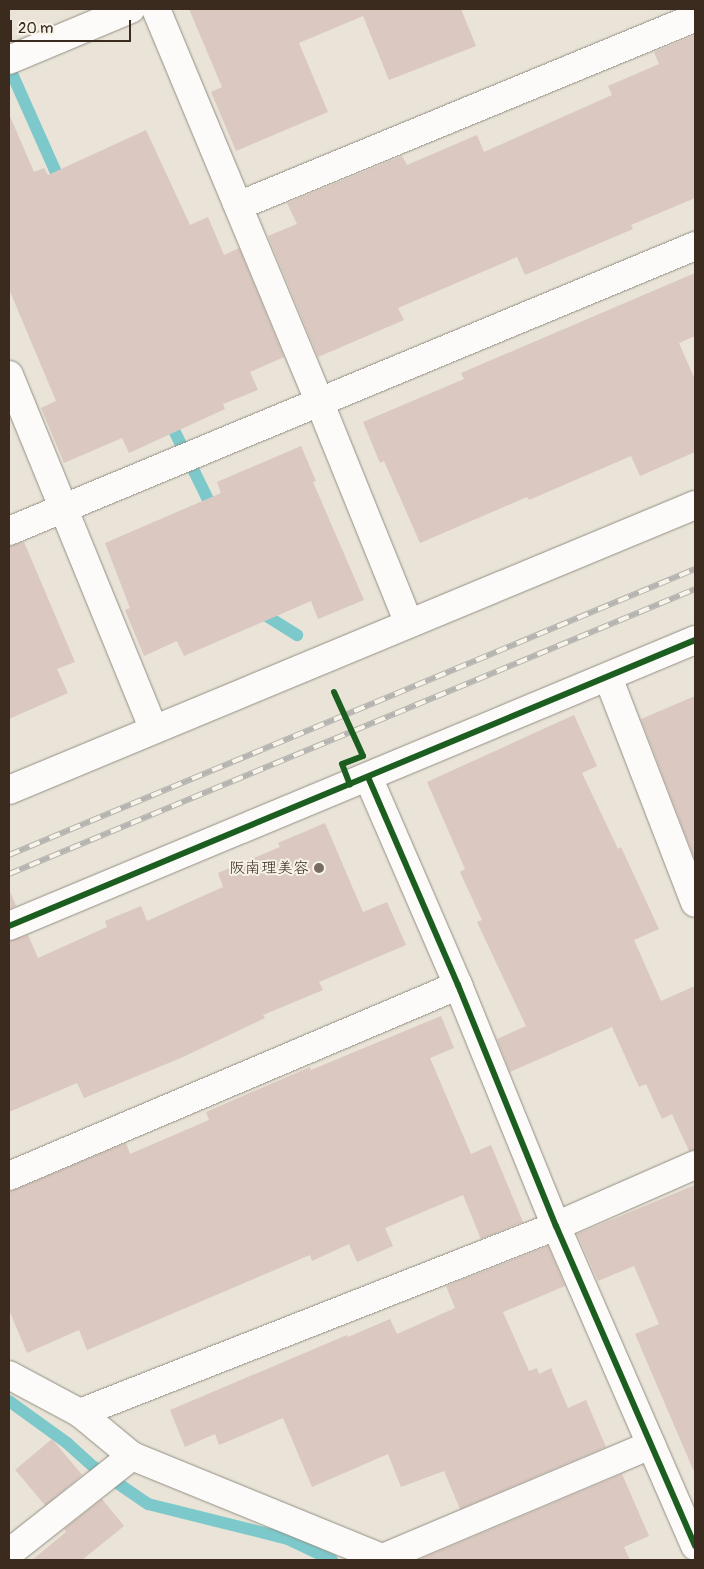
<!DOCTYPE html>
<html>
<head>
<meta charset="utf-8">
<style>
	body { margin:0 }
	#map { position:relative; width:704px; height:1569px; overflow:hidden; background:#e9e4d7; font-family:Pangolin,"Klee One",sans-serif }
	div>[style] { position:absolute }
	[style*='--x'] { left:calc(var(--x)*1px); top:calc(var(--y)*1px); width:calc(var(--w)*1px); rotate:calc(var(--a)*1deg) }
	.stream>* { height:12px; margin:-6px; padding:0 6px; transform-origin:6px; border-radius:6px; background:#7cc8ca }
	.building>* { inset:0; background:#dbc8c0; transform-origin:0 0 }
	.roads { filter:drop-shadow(0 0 1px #938e85) drop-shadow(0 0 1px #938e85) }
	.minor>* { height:28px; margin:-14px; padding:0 14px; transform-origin:14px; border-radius:14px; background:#fcfbf9 }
	.rail>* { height:5.5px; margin-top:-2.75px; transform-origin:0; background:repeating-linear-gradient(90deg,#f7f3e8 0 11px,#b6b4b0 0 22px); box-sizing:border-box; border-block:1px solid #b6b4b0 }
	.cycleway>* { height:6px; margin:-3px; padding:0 3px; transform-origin:3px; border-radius:3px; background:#1b5e20 }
	.dots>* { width:14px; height:14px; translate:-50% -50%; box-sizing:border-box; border:2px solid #f7f3e8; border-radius:50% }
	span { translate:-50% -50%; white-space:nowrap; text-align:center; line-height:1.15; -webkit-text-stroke:4px #f7f3e8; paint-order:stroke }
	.poi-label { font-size:16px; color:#3b2a1e }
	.right { translate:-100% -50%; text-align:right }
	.frame { position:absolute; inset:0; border:10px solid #3b2a1e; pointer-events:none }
	.scale { position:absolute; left:10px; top:20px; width:121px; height:22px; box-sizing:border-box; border:2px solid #3b2a1e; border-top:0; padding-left:6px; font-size:15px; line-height:18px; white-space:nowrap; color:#3b2a1e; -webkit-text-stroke:4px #f7f3e8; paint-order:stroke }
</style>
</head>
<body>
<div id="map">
	<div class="stream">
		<i style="--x:9;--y:67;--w:130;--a:66"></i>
		<i style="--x:168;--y:418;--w:107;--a:63.9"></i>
		<i style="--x:260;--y:606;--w:10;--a:61"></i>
		<i style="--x:265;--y:615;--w:38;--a:32"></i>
		<i style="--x:9;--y:1401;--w:72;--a:35.9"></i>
		<i style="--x:67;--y:1443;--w:36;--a:42"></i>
		<i style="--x:94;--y:1467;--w:65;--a:34.4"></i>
		<i style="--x:148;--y:1504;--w:144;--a:14"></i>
		<i style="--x:288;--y:1539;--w:49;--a:25.5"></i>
	</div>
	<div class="building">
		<i style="clip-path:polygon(189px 9px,461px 9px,476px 46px,389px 80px,363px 16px,299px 43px,328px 112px,236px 151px,211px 92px,222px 87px)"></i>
		<i style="clip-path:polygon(695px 35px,695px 198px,631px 225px,633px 229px,525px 275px,517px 257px,398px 308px,404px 320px,318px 357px,268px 236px,297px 224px,287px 203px,402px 156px,407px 165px,477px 135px,484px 152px,612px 95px,608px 86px,659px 64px,654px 52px)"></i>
		<i style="clip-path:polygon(9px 114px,34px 172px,44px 168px,48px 175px,146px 130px,190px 225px,208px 217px,224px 255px,239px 248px,284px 357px,250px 372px,258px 390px,223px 404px,225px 409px,129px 453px,122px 438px,64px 463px,41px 408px,56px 401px,9px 289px)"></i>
		<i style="clip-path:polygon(695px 273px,695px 336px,679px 343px,695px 380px,695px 452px,640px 476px,631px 456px,529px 500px,527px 497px,420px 543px,384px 461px,380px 463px,363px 422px,464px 379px,461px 373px)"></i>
		<i style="clip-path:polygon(301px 446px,316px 481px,313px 482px,364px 600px,318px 619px,311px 601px,184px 656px,177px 641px,144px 656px,125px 610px,130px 608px,105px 543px,221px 493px,217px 482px)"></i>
		<i style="clip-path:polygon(24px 542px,75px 662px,57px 669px,68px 693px,9px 719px,9px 546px)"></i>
		<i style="clip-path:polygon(695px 696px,695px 860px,641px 719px)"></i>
		<i style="clip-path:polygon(574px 715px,597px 766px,582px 773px,618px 849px,621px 847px,659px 929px,634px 940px,661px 1001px,695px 986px,695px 1150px,689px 1151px,672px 1114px,662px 1119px,646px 1084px,639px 1087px,612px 1027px,510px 1072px,497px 1039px,526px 1026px,477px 922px,482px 920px,460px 872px,465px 869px,427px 782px)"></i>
		<i style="clip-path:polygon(325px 823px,363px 912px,387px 902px,406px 945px,319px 982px,323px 990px,263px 1015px,265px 1018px,183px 1057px,84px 1098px,77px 1083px,9px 1112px,9px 941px,28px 935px,38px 958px,107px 927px,105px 921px,141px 906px,147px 921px,223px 887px,218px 873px,280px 847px,278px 843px)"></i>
		<i style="clip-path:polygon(9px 889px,16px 906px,9px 909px)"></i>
		<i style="clip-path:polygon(441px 1016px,454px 1048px,430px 1058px,471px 1154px,491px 1145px,523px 1222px,481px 1239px,463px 1195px,385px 1228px,393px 1246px,357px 1262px,349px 1244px,312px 1261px,310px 1255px,87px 1350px,79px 1330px,27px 1353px,9px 1310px,9px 1192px,126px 1143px,130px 1154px,209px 1120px,206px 1112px,310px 1067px,311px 1070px)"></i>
		<i style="clip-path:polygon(695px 1185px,695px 1474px,635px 1334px,659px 1324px,634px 1266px,598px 1281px,577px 1234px)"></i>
		<i style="clip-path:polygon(548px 1246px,565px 1286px,503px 1312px,529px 1371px,537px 1368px,539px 1374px,551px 1368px,568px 1408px,586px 1400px,606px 1447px,460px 1509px,444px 1471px,401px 1487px,388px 1454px,312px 1487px,283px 1418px,219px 1445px,215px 1434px,185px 1447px,170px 1410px,347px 1335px,348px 1337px,390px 1319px,397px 1334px,455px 1308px,446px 1286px)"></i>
		<i style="left:52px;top:1439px;width:47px;height:48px;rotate:50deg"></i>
		<i style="clip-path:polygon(622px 1474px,649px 1536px,624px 1547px,630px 1560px,418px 1560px)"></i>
		<i style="clip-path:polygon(102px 1499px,124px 1526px,82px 1560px,32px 1560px,66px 1532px,64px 1529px)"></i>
	</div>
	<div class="roads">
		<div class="minor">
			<i style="--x:156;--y:9;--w:425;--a:67.4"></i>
			<i style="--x:319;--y:401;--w:240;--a:68"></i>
			<i style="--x:9;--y:60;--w:132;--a:-22.7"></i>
			<i style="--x:238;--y:206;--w:494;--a:-22.4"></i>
			<i style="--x:9;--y:375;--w:383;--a:67.8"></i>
			<i style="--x:9;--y:531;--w:743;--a:-22.56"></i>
			<i style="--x:608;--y:677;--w:242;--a:68.9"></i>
			<i style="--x:368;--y:777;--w:227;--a:66.6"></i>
			<i style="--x:458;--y:985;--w:260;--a:67.9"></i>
			<i style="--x:556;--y:1226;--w:349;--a:66.5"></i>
			<i style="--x:9;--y:790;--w:743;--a:-22.56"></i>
			<i style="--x:9;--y:926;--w:743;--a:-22.63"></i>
			<i style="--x:9;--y:1176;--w:488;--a:-23"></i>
			<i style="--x:9;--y:1375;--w:81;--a:28.2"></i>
			<i style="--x:80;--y:1413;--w:67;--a:39.6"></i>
			<i style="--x:132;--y:1456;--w:275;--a:22.2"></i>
			<i style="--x:80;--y:1413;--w:511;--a:-21.45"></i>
			<i style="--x:556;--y:1226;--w:152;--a:-23.7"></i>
			<i style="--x:9;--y:1553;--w:157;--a:-38.3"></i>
			<i style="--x:383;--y:1558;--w:291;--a:-22.9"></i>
		</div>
	</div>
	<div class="rail">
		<i style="--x:9;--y:855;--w:743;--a:-22.63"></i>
		<i style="--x:9;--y:874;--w:743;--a:-22.56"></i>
	</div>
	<div class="cycleway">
		<i style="--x:334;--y:692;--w:70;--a:65.6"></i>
		<i style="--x:363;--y:756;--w:22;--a:159"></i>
		<i style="--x:342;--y:764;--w:22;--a:69"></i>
		<i style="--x:368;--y:777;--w:227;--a:66.6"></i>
		<i style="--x:458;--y:985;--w:260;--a:67.9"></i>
		<i style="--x:556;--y:1226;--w:349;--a:66.5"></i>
		<i style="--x:9;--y:926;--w:743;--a:-22.63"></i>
	</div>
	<div class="dots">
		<i style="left:319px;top:868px;background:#786b5f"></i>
	</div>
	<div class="poi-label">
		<span class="right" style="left:309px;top:868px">阪南理美容</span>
	</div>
	<div class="frame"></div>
	<div class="scale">20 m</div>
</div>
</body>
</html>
